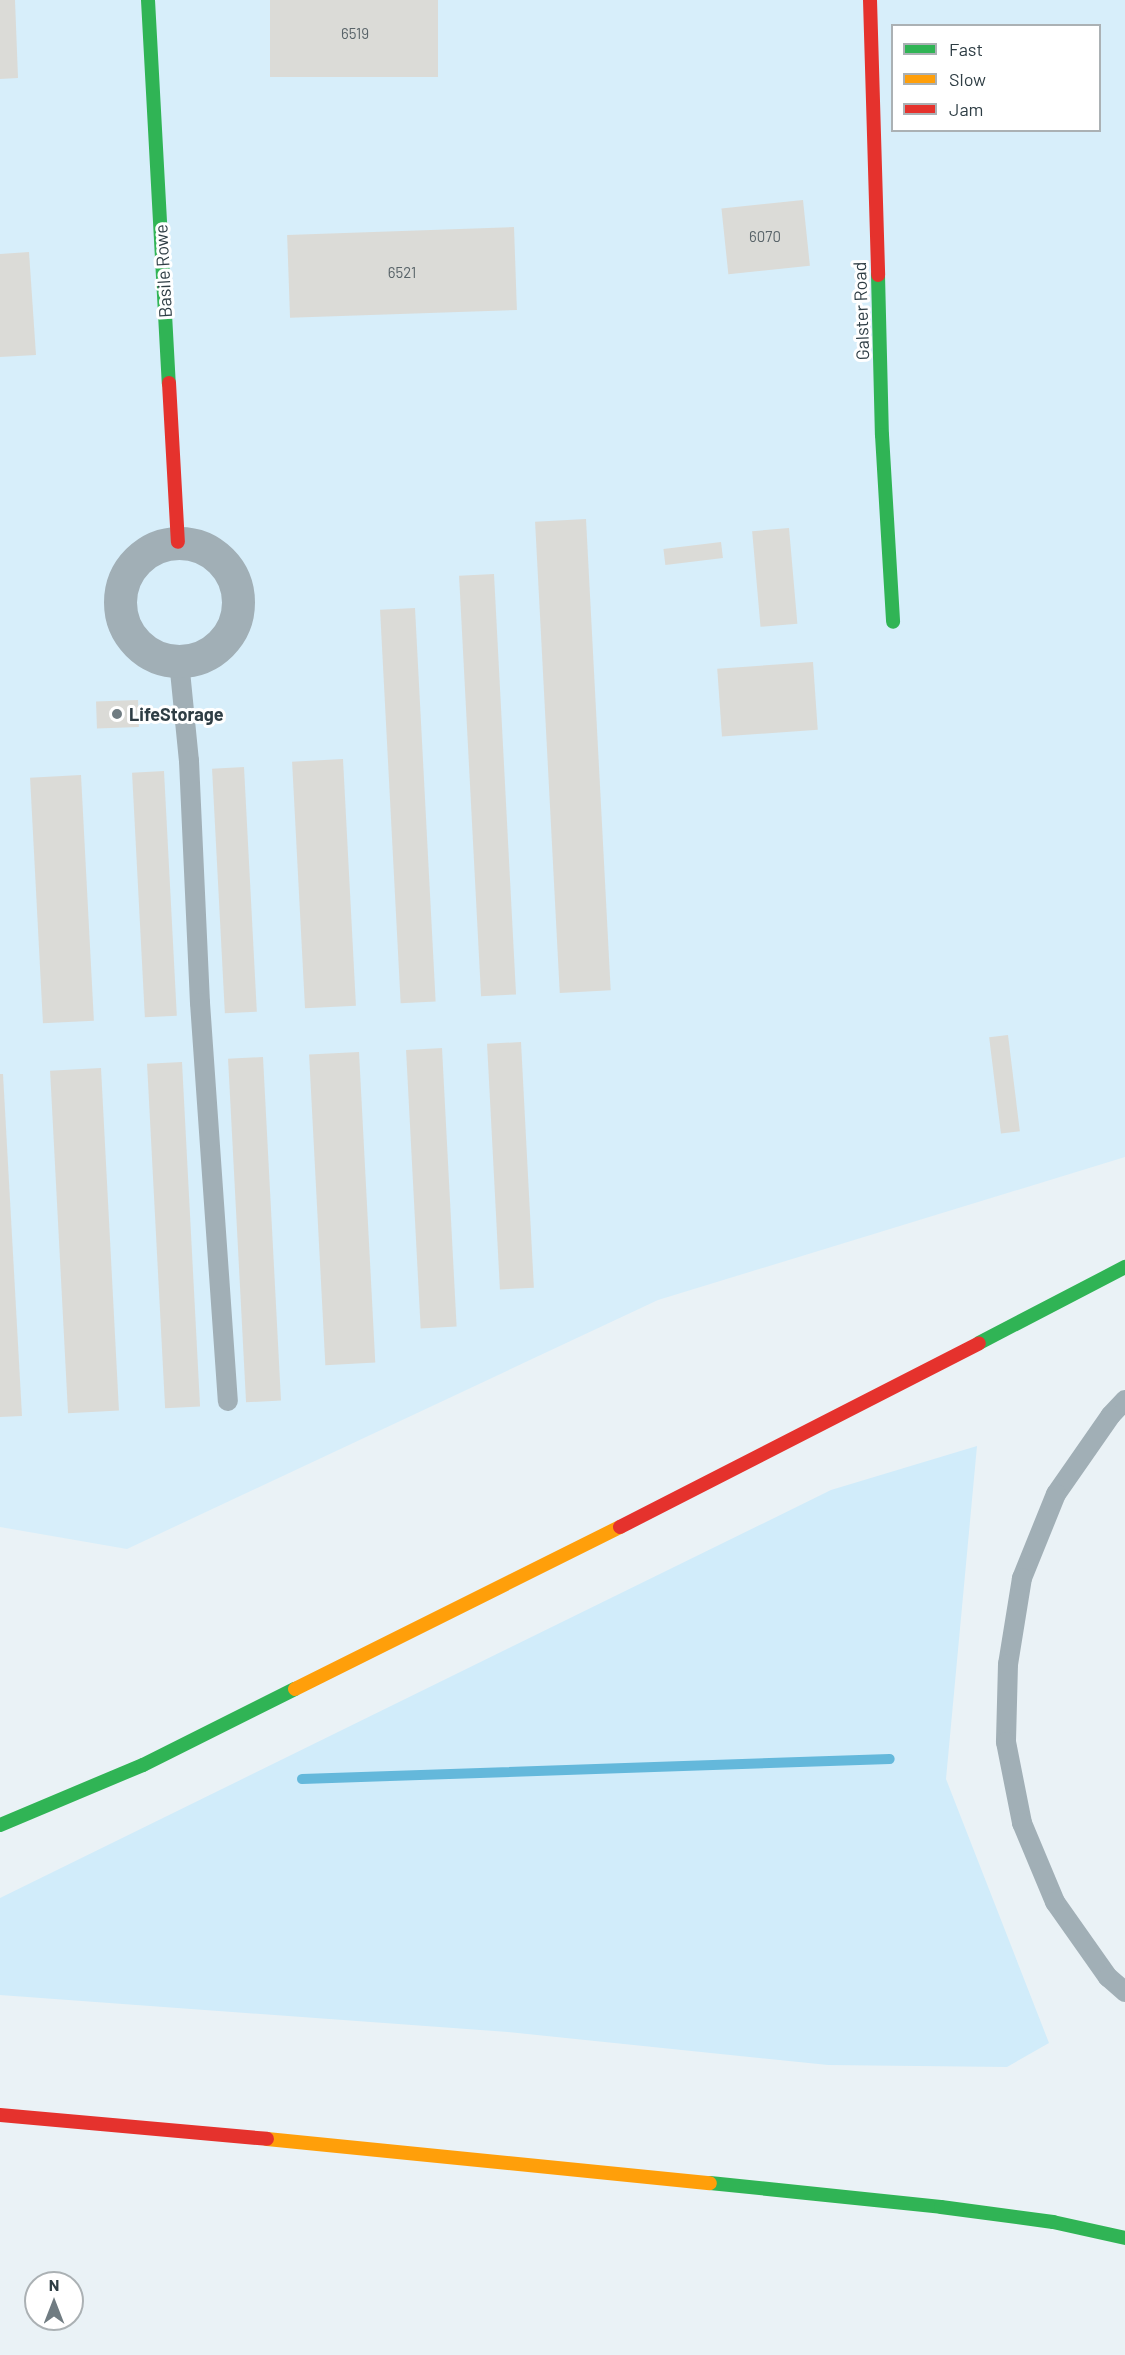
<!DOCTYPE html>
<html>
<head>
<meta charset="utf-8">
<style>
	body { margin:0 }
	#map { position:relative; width:1125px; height:2355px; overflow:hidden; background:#eaf2f6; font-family:Barlow,sans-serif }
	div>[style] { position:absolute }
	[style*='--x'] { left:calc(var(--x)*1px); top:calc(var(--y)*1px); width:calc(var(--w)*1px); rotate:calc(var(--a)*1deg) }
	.built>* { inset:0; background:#d7eefa }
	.green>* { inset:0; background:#d1ecfa }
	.stream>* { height:10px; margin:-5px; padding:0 5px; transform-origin:5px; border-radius:5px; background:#64b8db }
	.building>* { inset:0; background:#dbdbd7; transform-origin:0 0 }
	.lane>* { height:20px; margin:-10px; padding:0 10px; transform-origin:10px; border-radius:10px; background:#a1afb6 }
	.street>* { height:33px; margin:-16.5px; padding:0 16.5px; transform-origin:16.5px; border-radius:16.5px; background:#a1afb6 }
	.street>.ring { margin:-16.5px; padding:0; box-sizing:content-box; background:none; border:33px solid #a1afb6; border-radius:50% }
	.fast>* { height:14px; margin:-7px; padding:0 7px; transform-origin:7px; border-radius:7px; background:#30b455 }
	.slow>* { height:14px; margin:-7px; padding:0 7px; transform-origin:7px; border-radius:7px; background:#ff9f0a }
	.jam>* { height:14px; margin:-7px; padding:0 7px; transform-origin:7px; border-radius:7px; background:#e5322d }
	.dots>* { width:16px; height:16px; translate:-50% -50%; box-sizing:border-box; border:3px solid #fff; border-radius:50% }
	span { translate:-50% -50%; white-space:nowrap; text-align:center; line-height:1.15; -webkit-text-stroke:6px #fff; paint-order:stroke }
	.number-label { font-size:15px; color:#596469 }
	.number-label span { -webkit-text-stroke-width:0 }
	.street-label { font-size:18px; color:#2e3d44 }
	.poi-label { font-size:18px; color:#2e3d44; font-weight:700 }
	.left { translate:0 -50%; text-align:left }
	.legend { position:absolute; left:891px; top:24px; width:210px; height:108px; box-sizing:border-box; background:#fff; border:2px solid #abb1b4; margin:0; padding:8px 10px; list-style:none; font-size:18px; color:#2e3d44 }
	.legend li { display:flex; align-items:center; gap:12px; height:30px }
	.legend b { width:30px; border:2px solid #abb1b4 }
	.north { position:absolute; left:24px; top:2271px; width:60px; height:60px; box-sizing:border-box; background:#fff; border:2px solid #abb1b4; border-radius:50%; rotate:0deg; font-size:16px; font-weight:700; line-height:24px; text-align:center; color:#2e3d44 }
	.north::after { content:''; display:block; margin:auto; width:21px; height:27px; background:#707c82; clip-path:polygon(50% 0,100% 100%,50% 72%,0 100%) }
</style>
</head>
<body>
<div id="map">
	<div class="built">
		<i style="clip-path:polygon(evenodd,0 0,1125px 0,1125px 1157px,658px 1300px,127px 1549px,0 1527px,0 0,892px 26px,1100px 26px,1100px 130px,892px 130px,892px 26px)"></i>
	</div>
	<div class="green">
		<i style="clip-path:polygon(977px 1446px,946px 1779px,1049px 2043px,1007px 2067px,828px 2065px,508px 2032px,0 1995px,0 1898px,831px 1490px)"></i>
	</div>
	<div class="stream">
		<i style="--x:302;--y:1779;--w:588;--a:-1.95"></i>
	</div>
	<div class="building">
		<i style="clip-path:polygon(0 0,15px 0,18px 78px,0 79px)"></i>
		<i style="left:270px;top:0;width:168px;height:77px"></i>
		<i style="left:803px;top:200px;width:66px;height:82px;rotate:84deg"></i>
		<i style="left:514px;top:227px;width:83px;height:227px;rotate:88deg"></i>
		<i style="clip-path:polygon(29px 252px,36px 355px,0 357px,0 254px)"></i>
		<i style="left:586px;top:519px;width:472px;height:51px;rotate:87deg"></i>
		<i style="left:789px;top:528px;width:96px;height:37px;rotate:85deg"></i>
		<i style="left:721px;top:542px;width:16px;height:58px;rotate:83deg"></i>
		<i style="left:494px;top:574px;width:421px;height:35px;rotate:87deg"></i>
		<i style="left:415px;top:608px;width:394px;height:35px;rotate:87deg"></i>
		<i style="left:813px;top:662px;width:68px;height:96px;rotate:86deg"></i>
		<i style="left:138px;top:700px;width:27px;height:42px;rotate:88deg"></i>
		<i style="left:343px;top:759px;width:247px;height:51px;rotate:87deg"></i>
		<i style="left:244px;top:767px;width:245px;height:32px;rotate:87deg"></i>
		<i style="left:164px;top:771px;width:245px;height:32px;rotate:87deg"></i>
		<i style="left:81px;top:775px;width:246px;height:51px;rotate:87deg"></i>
		<i style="left:1008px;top:1035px;width:97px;height:19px;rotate:83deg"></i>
		<i style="left:521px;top:1042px;width:246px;height:34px;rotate:87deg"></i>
		<i style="left:442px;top:1048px;width:279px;height:36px;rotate:87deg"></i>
		<i style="left:359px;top:1052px;width:311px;height:50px;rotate:87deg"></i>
		<i style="left:263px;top:1057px;width:344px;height:35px;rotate:87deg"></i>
		<i style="left:182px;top:1062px;width:345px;height:35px;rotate:87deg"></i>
		<i style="left:101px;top:1068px;width:343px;height:51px;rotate:87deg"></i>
		<i style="clip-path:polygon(0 1074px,3px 1074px,22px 1416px,0 1417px)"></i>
	</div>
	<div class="lane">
		<i style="--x:179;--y:661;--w:100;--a:84.3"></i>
		<i style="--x:189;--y:761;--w:242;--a:87.4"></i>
		<i style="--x:200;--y:1003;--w:399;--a:86"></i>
		<i style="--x:1125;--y:1400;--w:21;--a:133"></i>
		<i style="--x:1111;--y:1415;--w:96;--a:124.8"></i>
		<i style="--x:1056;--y:1494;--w:91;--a:112"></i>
		<i style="--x:1022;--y:1578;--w:87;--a:99.2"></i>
		<i style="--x:1008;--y:1664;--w:78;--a:91.5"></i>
		<i style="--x:1006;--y:1742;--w:83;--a:78.8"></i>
		<i style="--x:1022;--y:1823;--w:86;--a:67.3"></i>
		<i style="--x:1055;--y:1902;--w:92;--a:54.8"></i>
		<i style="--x:1108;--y:1977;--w:23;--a:41"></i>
	</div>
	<div class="street">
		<i class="ring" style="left:120px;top:543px;width:85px;height:85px"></i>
	</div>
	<div class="fast">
		<i style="--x:148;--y:0;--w:384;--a:86.9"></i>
		<i style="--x:878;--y:275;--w:160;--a:88.6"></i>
		<i style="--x:882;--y:435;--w:187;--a:86.6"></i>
		<i style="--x:979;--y:1343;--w:165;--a:-27.5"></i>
		<i style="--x:0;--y:1825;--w:155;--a:-22.8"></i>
		<i style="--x:143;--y:1765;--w:170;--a:-26.6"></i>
		<i style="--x:710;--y:2183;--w:232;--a:5.9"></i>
		<i style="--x:941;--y:2207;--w:113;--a:7.6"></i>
		<i style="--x:1053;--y:2222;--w:74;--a:12.5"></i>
	</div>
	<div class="slow">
		<i style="--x:295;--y:1689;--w:363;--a:-26.5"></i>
		<i style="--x:267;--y:2139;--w:445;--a:5.7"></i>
	</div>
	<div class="jam">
		<i style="--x:870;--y:0;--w:275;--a:88.3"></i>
		<i style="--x:169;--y:383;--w:159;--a:86.8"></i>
		<i style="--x:620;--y:1527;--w:403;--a:-27.1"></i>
		<i style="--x:0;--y:2115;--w:268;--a:5.1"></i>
	</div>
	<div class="dots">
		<i style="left:117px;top:714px;background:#707c82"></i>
	</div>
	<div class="number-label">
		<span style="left:355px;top:34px">6519</span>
		<span style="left:765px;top:237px">6070</span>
		<span style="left:402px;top:273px">6521</span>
	</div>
	<div class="street-label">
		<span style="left:163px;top:271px;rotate:-93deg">Basile Rowe</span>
		<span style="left:861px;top:311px;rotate:-92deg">Galster Road</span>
	</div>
	<div class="poi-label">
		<span class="left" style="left:129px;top:714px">LifeStorage</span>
	</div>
	<ul class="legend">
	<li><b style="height:8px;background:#30b455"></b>Fast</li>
	<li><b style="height:8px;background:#ff9f0a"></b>Slow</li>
	<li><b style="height:8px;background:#e5322d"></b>Jam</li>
	</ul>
	<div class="north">N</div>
</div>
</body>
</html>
